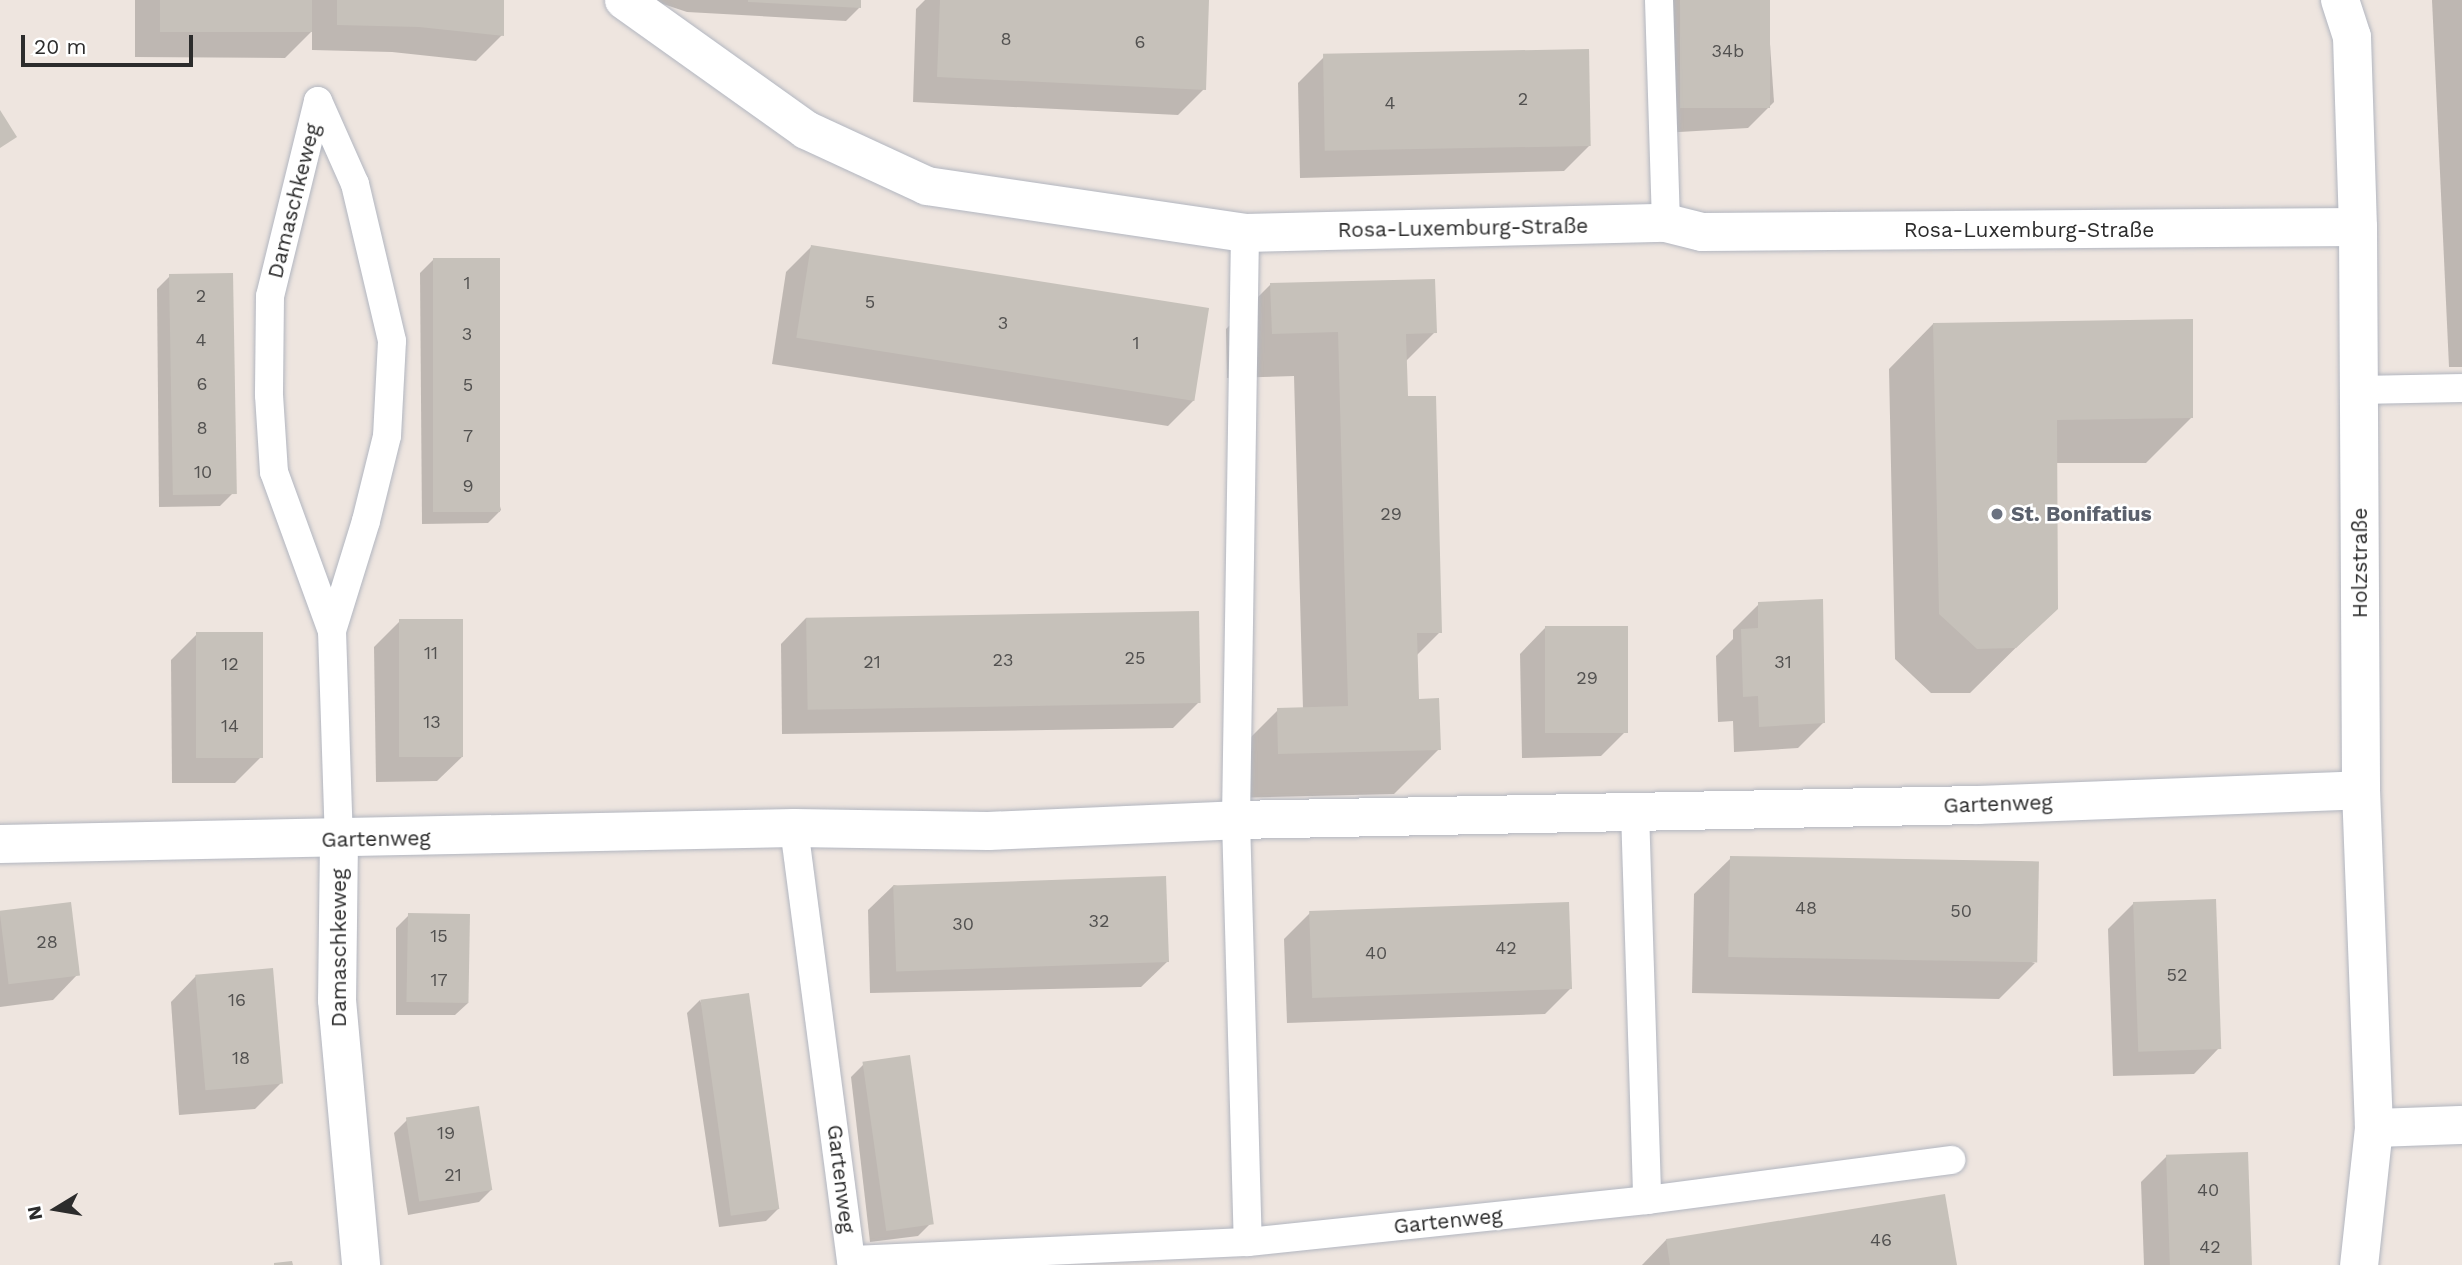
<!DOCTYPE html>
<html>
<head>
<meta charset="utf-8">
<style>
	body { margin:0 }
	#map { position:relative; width:2462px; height:1265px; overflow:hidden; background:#eee5df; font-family:"Work Sans",sans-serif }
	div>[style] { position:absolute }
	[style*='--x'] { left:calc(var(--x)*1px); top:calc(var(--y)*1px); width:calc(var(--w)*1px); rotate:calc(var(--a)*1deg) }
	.shadow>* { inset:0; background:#0003 }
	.building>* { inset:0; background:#c6c1ba; transform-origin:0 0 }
	.roads { filter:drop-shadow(0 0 2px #b2b6c0) drop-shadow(0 0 2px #b2b6c0) }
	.service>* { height:28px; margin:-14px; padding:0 14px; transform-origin:14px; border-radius:14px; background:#fff }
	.minor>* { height:38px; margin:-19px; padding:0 19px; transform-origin:19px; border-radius:19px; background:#fff }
	.tertiary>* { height:38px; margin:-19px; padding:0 19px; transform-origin:19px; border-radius:19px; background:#fff }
	.dots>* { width:19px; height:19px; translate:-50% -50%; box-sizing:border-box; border:4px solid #fff; border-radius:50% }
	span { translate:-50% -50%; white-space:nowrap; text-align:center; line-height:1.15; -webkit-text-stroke:5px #fff; paint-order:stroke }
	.number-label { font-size:18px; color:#525150 }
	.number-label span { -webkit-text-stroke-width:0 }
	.street-label { font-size:21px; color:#2c2c2c }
	.worship-label { font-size:21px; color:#5b616d; font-weight:700 }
	.left { translate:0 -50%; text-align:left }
	.north { position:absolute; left:21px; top:1174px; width:70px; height:70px; -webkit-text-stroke:5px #fff; paint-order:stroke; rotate:259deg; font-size:19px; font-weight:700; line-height:28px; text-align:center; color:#2c2c2c }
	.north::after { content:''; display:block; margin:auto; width:24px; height:32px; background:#2c2c2c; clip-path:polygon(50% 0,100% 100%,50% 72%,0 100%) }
	.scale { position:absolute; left:21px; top:35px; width:172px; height:32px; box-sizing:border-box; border:4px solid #2c2c2c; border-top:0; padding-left:9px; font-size:21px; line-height:24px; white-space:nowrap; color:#2c2c2c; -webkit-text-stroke:5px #fff; paint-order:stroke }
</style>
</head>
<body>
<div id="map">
	<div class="shadow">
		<i style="clip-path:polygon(135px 0,503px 0,502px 35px,476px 61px,392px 52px,312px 50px,312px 31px,285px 58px,135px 57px)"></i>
		<i style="clip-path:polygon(651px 0,859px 0,859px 8px,846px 21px,687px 12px)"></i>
		<i style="clip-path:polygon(925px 0,1207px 0,1204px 89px,1178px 115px,913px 102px,916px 9px)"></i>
		<i style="clip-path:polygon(1654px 0,1767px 0,1774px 102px,1748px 128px,1662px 133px)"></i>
		<i style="clip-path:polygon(2432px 0,2462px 0,2462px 367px,2449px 367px)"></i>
		<i style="clip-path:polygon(1324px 57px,1589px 146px,1564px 171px,1300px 178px,1298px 83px)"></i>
		<i style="clip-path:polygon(812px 246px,1194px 400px,1168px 426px,772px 364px,786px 272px)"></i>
		<i style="clip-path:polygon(433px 260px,501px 510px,488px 523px,422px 524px,420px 273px)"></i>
		<i style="clip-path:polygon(170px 276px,233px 493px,220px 506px,159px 507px,157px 289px)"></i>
		<i style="clip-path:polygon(1271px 284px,1435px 332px,1405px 362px,1406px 398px,1440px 632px,1416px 656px,1417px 700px,1439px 749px,1394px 794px,1234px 798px,1233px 755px,1278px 710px,1303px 709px,1294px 376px,1227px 378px,1226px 329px)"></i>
		<i style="clip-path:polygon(1933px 324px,2191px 418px,2146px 463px,2056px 463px,2056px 608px,1970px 693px,1931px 693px,1895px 659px,1889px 369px)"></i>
		<i style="clip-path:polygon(1759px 604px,1824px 722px,1798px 748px,1734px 752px,1733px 721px,1718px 722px,1716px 656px,1733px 639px,1733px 630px)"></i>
		<i style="clip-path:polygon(806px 618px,1199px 702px,1173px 728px,782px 734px,781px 644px)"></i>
		<i style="clip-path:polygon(400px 621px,463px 756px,437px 781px,376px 782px,374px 647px)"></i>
		<i style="clip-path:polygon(1545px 628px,1627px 730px,1601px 756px,1522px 758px,1520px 654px)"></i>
		<i style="clip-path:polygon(197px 634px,261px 757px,235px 783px,172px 783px,171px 660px)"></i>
		<i style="clip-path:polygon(1731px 858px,2035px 963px,1999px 999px,1692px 993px,1694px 894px)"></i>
		<i style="clip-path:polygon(894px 885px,1167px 962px,1141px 987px,870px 993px,868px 910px)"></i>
		<i style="clip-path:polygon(2134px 903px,2219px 1048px,2194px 1074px,2113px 1076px,2108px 929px)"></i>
		<i style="clip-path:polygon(0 913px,78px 974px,53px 1000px,0 1007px)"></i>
		<i style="clip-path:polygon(1310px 913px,1571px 988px,1545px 1014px,1287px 1023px,1284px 939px)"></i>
		<i style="clip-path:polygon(409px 915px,468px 1003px,455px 1015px,396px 1015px,396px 928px)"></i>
		<i style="clip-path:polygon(196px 976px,281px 1083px,255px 1109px,179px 1115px,171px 1002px)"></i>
		<i style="clip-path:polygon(700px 1000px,779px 1208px,766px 1221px,719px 1227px,687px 1013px)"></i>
		<i style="clip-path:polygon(864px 1064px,931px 1223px,918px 1236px,870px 1242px,851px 1077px)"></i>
		<i style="clip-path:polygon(407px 1120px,492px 1189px,479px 1202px,408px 1215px,394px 1133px)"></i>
		<i style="clip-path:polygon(2167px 1156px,2249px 1265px,2144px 1265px,2141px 1182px)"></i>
		<i style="clip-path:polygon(1666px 1240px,1955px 1265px,1642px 1265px)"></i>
	</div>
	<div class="building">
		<i style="left:160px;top:0;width:152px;height:32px"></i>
		<i style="clip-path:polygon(337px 0,504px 0,504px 36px,419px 27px,337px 25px)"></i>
		<i style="clip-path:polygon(748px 0,861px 0,861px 8px,748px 2px)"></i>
		<i style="clip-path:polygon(940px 0,1209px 0,1206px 90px,937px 77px)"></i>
		<i style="left:1680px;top:0;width:90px;height:108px"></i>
		<i style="left:1589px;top:49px;width:97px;height:266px;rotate:89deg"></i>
		<i style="clip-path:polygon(0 110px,17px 137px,0 148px)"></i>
		<i style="left:811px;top:245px;width:403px;height:94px;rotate:9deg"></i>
		<i style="left:433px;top:258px;width:67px;height:254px"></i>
		<i style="left:233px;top:273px;width:221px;height:64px;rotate:89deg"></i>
		<i style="clip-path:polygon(1435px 279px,1437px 333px,1406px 334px,1408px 396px,1436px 396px,1442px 633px,1417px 633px,1419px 699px,1439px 698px,1441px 750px,1278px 754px,1277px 708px,1348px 706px,1338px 332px,1272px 334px,1270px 283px)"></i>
		<i style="clip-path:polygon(2193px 319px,2193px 418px,2057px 420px,2058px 609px,2016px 648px,1977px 649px,1939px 614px,1933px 323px)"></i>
		<i style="clip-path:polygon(1823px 599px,1825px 723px,1759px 727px,1758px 696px,1743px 697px,1741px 629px,1758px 628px,1758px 602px)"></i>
		<i style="left:1199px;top:611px;width:92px;height:393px;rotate:89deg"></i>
		<i style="left:399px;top:619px;width:64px;height:138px"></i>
		<i style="left:1545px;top:626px;width:83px;height:107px"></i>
		<i style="left:196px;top:632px;width:67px;height:126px"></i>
		<i style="left:1730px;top:856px;width:309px;height:101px;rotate:1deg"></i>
		<i style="left:1166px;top:876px;width:86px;height:273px;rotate:88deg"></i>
		<i style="left:2216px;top:899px;width:150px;height:83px;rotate:88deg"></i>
		<i style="left:71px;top:902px;width:74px;height:72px;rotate:83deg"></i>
		<i style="left:1569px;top:902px;width:87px;height:260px;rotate:88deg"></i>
		<i style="left:408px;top:913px;width:62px;height:89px;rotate:1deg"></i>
		<i style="left:273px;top:968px;width:116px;height:78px;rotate:85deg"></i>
		<i style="left:749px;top:993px;width:218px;height:49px;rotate:82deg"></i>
		<i style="left:910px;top:1055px;width:171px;height:48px;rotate:82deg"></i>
		<i style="left:479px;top:1106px;width:85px;height:74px;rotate:81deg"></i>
		<i style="left:2248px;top:1152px;width:113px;height:82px;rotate:88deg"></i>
		<i style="clip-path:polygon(1945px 1194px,1957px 1265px,1670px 1265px,1666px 1239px)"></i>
		<i style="clip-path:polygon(292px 1261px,293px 1265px,274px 1265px,274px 1263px)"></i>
	</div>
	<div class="roads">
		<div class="service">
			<i style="--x:1659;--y:0;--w:223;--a:88.2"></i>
			<i style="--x:318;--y:101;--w:201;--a:103.8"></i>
			<i style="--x:270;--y:296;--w:99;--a:90.6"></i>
			<i style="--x:269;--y:395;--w:77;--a:86.3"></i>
			<i style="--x:274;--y:472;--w:169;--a:70"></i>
			<i style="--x:332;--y:631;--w:209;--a:88.1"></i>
			<i style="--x:318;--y:101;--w:91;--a:66"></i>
			<i style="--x:355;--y:184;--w:161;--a:76.7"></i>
			<i style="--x:392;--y:341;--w:95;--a:93"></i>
			<i style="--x:387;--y:436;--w:88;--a:103.9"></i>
			<i style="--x:366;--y:521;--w:115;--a:107.2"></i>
			<i style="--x:1245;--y:233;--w:587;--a:90.88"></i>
			<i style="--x:1236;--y:820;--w:422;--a:88.4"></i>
			<i style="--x:2359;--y:390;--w:103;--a:-1.1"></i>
			<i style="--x:1635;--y:811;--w:389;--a:88.2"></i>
			<i style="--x:794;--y:828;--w:436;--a:82.5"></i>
			<i style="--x:851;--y:1260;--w:397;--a:-2.6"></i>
			<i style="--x:1248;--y:1242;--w:401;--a:-6"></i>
			<i style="--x:1647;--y:1200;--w:307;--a:-7.5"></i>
		</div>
		<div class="minor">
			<i style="--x:624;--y:0;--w:224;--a:35.5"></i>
			<i style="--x:806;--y:130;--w:133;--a:24.8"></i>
			<i style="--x:927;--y:186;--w:321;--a:8.4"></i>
			<i style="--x:1245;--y:233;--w:421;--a:-1.4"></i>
			<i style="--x:1666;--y:223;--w:37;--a:14"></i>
			<i style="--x:1702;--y:232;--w:656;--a:-0.44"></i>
			<i style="--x:339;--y:840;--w:160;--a:90.7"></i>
			<i style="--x:337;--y:1000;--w:266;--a:84.8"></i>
			<i style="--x:0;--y:844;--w:794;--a:-1.15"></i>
			<i style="--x:794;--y:828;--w:194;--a:0.9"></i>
			<i style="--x:988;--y:831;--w:248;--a:-2.5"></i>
			<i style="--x:1236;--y:820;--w:742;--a:-1.16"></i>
			<i style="--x:1978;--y:805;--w:383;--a:-2.2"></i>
			<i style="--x:2374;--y:1128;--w:88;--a:-2"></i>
		</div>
		<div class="tertiary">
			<i style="--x:2340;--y:0;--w:39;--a:72"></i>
			<i style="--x:2352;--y:37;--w:190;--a:88.2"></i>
			<i style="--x:2358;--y:227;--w:563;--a:89.69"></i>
			<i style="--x:2361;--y:790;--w:338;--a:87.8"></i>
			<i style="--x:2374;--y:1128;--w:138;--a:96.2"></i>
		</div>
	</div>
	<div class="dots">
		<i style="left:1997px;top:514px;background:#6b7280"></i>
	</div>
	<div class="number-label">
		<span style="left:1006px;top:39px">8</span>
		<span style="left:1140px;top:42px">6</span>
		<span style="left:1728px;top:51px">34b</span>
		<span style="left:1523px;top:99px">2</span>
		<span style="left:1390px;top:103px">4</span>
		<span style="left:467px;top:283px">1</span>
		<span style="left:201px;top:296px">2</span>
		<span style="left:870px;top:302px">5</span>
		<span style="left:1003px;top:323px">3</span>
		<span style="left:467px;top:334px">3</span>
		<span style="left:201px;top:340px">4</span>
		<span style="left:1136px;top:343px">1</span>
		<span style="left:202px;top:384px">6</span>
		<span style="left:468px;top:385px">5</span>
		<span style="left:202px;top:428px">8</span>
		<span style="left:468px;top:436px">7</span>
		<span style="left:203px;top:472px">10</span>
		<span style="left:468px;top:486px">9</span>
		<span style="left:1391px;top:514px">29</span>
		<span style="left:431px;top:653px">11</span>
		<span style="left:1135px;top:658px">25</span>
		<span style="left:1003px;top:660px">23</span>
		<span style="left:872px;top:662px">21</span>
		<span style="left:1783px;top:662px">31</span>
		<span style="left:230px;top:664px">12</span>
		<span style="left:1587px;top:678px">29</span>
		<span style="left:432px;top:722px">13</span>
		<span style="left:230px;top:726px">14</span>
		<span style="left:1806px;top:908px">48</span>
		<span style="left:1961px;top:911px">50</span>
		<span style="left:1099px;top:921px">32</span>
		<span style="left:963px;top:924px">30</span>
		<span style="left:439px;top:936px">15</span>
		<span style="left:47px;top:942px">28</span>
		<span style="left:1506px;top:948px">42</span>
		<span style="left:1376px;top:953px">40</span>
		<span style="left:2177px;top:975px">52</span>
		<span style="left:439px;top:980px">17</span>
		<span style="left:237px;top:1000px">16</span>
		<span style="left:241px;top:1058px">18</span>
		<span style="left:446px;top:1133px">19</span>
		<span style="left:453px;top:1175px">21</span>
		<span style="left:2208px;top:1190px">40</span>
		<span style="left:1881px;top:1240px">46</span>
		<span style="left:2210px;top:1247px">42</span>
	</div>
	<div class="street-label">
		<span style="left:294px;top:201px;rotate:-76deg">Damaschkeweg</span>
		<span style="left:1463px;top:228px;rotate:-1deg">Rosa-Luxemburg-Straße</span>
		<span style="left:2029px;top:230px">Rosa-Luxemburg-Straße</span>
		<span style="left:2360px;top:563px;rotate:-90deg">Holzstraße</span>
		<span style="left:1998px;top:804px;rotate:-2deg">Gartenweg</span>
		<span style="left:376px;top:839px;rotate:-1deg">Gartenweg</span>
		<span style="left:339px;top:948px;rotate:-90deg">Damaschkeweg</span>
		<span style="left:841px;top:1179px;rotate:83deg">Gartenweg</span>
		<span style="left:1448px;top:1221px;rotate:-6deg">Gartenweg</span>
	</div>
	<div class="worship-label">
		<span class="left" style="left:2011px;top:514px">St. Bonifatius</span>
	</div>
	<div class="north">N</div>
	<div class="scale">20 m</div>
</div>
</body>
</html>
